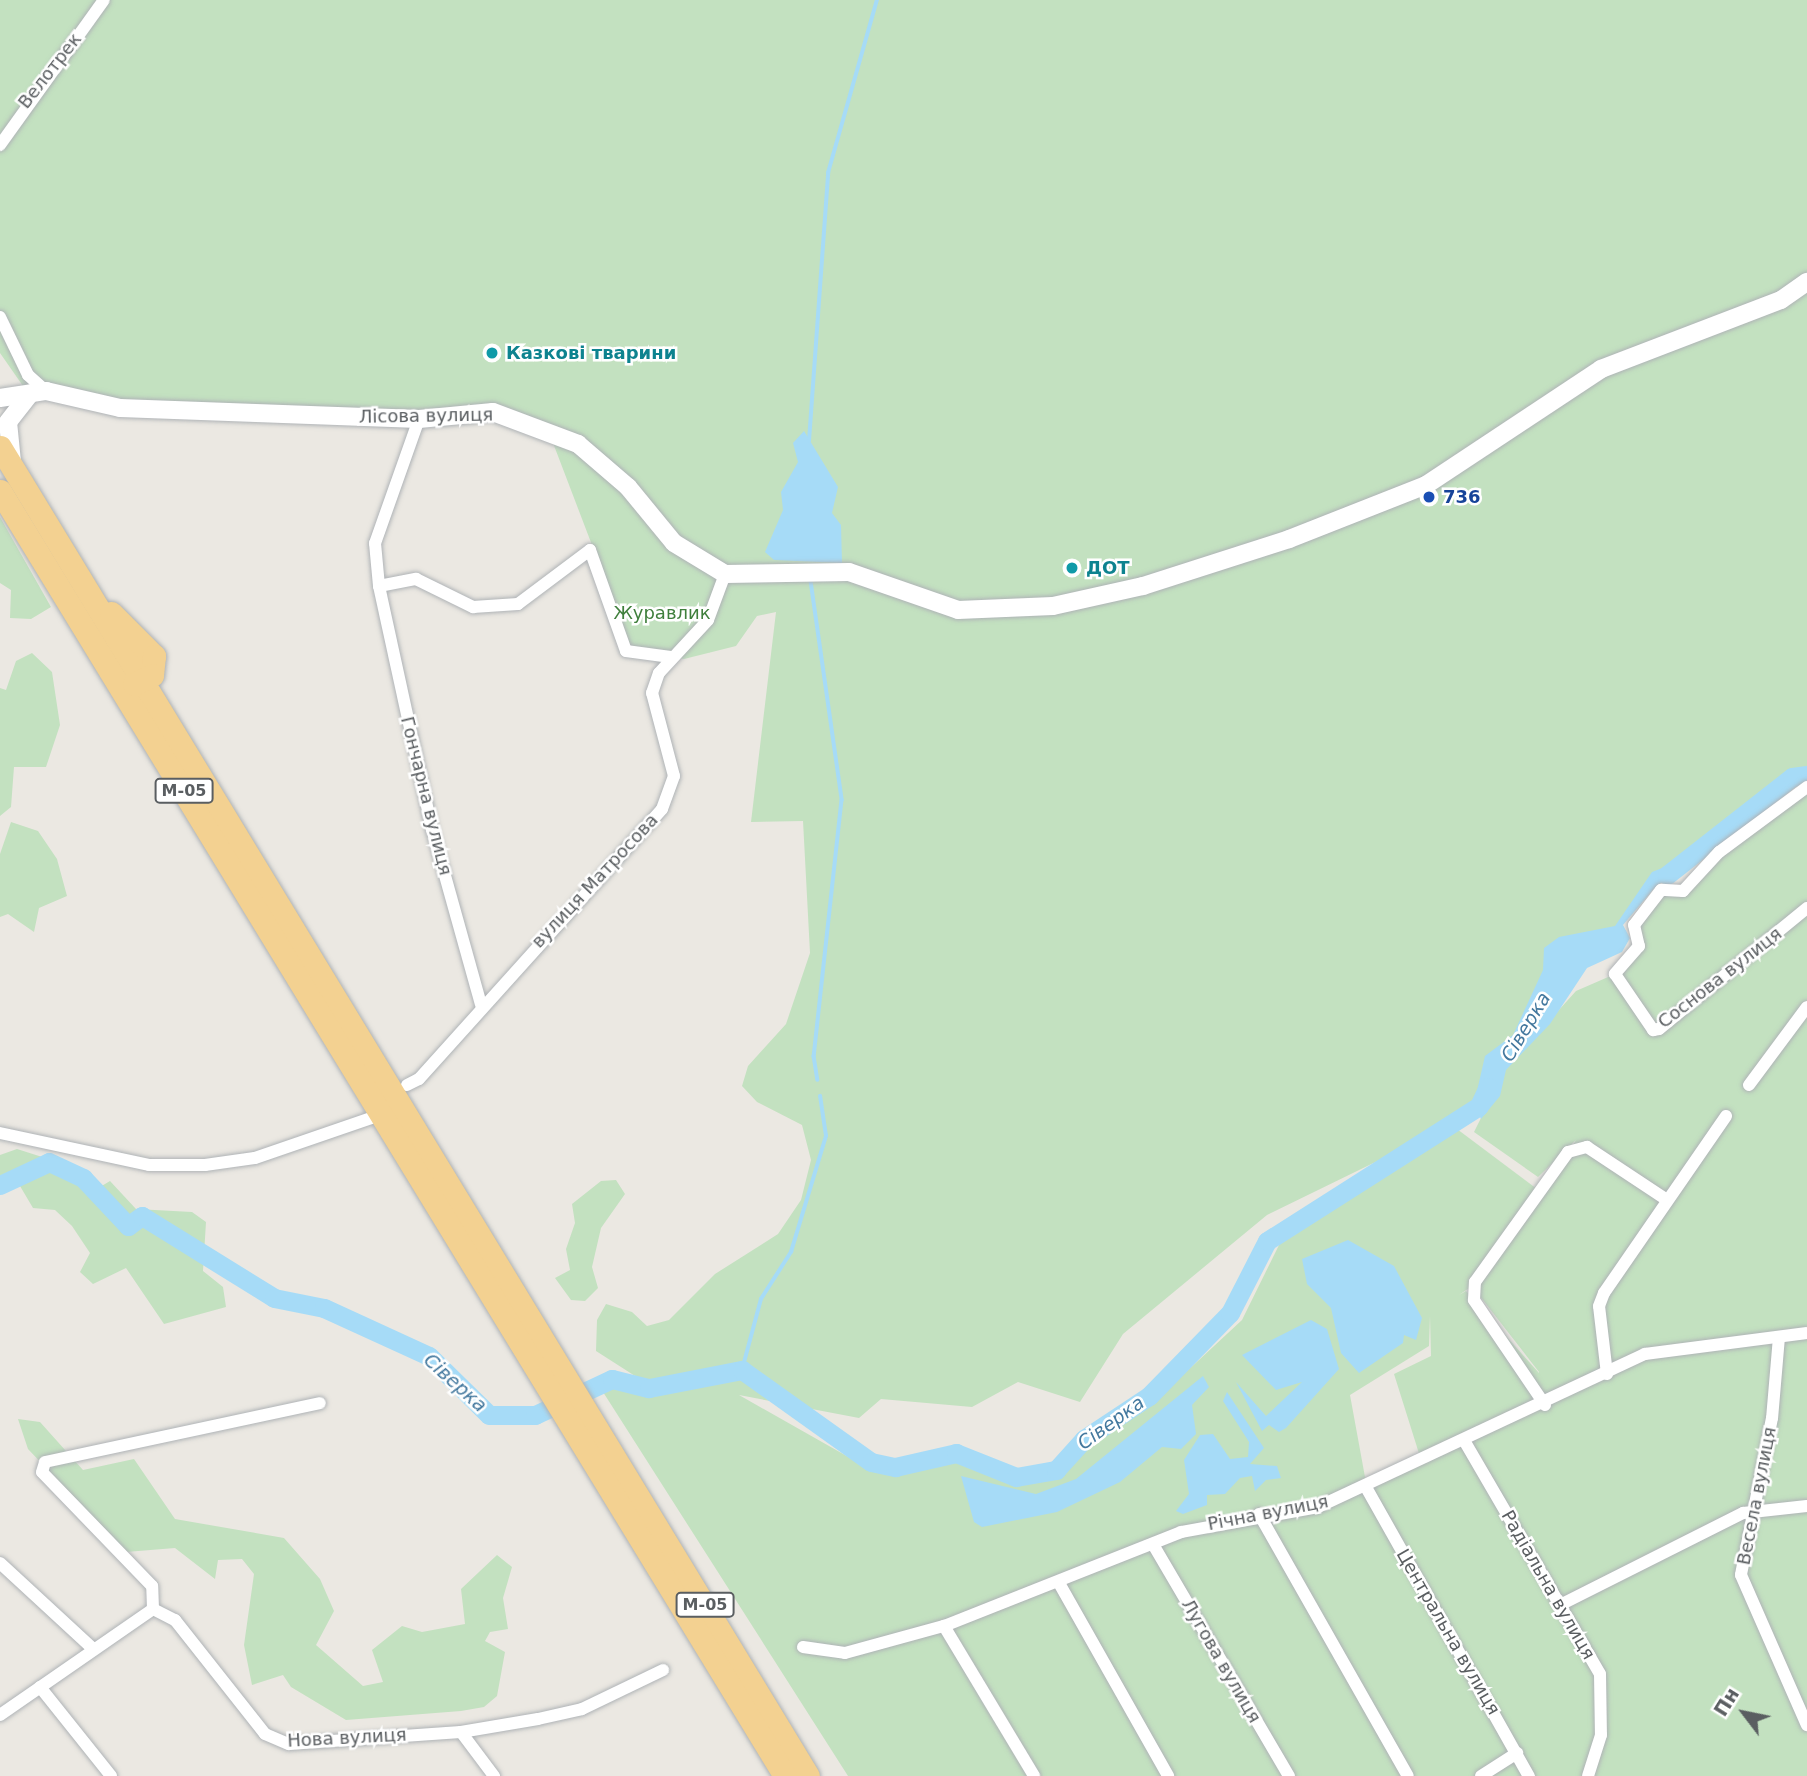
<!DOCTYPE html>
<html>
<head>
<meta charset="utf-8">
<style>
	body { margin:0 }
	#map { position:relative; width:1807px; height:1776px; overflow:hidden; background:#ebe8e2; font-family:"DejaVu Sans",sans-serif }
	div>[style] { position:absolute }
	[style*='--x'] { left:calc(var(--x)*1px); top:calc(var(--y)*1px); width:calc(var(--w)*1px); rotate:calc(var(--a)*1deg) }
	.green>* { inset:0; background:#c3e1c0 }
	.water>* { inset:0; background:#a6dbf7 }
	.stream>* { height:3.5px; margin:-1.75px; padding:0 1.75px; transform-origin:1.75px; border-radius:1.75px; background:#a6dbf7 }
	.river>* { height:19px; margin:-9.5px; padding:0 9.5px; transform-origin:9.5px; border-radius:9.5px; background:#a6dbf7 }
	.roads { filter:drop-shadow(0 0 2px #afb3b6) drop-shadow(0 0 2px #afb3b6) }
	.street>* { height:12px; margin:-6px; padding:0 6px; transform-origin:6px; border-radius:6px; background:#fff }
	.secondary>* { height:18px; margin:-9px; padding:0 9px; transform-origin:9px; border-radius:9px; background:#fff }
	.highway>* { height:23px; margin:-11.5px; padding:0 11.5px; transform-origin:11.5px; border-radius:11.5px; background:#f3d191 }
	.dots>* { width:19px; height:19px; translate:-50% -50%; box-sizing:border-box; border:4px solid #fff; border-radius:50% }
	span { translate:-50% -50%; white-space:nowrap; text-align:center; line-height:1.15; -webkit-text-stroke:5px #fff; paint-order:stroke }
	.shield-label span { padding:2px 5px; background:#fff; border:2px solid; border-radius:5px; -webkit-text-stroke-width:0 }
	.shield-label { font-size:16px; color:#5a5e61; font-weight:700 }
	.street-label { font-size:18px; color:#5a5e61 }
	.culture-label { font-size:18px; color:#0d838f; font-weight:700 }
	.left { translate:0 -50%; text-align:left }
	.transit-label { font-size:18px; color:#164399; font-weight:700 }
	.park-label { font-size:18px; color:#3f7f3c }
	.water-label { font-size:19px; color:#43789e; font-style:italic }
	.north { position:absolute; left:1709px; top:1678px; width:70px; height:70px; -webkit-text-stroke:5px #fff; paint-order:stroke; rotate:302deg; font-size:19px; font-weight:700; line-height:28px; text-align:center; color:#5a5e61 }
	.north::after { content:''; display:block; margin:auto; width:24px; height:32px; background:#5a5e61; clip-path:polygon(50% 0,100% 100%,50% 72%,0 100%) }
</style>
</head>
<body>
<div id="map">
	<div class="green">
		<i style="clip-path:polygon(evenodd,0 0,1807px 0,1807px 775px,1792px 778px,1653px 884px,1629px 916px,1575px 962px,1511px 1052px,1484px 1109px,1267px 1215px,1123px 1334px,1080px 1402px,1018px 1382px,972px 1407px,881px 1399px,859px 1418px,739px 1395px,859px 1463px,893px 1472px,954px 1461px,1017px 1483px,1057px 1479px,1100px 1435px,1143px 1412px,1242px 1320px,1280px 1243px,1457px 1129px,1545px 1195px,1576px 1140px,1538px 1177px,1474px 1132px,1505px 1070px,1576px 991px,1615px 974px,1639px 946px,1634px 925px,1661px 890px,1683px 891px,1719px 852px,1807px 787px,1807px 1776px,848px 1776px,603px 1392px,612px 1379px,646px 1383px,596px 1351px,597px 1320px,606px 1304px,632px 1312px,647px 1326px,669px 1320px,715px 1274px,778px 1234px,801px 1200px,811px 1160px,802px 1125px,757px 1102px,742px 1086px,748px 1066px,786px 1024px,810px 953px,803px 821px,751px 822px,776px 612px,757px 616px,736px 646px,684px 659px,632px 650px,550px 435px,530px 420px,122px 402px,23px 386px,0 353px,0 0,1472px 1286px,1539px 1372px,1539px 1373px,1466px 1291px,1459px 1295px,1472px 1286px,0 0,1430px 1316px,1431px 1356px,1394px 1374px,1422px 1463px,1367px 1488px,1350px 1395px,1429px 1346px,1430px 1316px)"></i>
		<i style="clip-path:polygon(0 517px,51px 607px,31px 619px,10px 618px,11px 590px,0 583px)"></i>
		<i style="clip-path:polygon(32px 653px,52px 672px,60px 725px,46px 767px,14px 767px,11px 807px,0 816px,0 688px,6px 690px,16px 661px)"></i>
		<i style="clip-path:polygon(11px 822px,38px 831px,57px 859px,67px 896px,39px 908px,34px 932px,8px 914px,0 917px,0 854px)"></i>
		<i style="clip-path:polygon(17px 1149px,77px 1168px,100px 1187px,110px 1181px,136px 1209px,192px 1212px,206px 1222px,203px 1271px,223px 1287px,226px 1307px,164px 1324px,126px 1268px,93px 1284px,80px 1272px,90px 1253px,72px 1226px,55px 1210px,33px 1208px,20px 1186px,0 1177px,0 1155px)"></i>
		<i style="clip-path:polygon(616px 1180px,625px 1194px,601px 1228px,592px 1267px,598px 1288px,585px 1301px,571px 1300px,555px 1278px,570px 1270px,566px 1249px,575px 1223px,572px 1204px,601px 1181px)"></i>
		<i style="clip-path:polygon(18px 1419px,40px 1422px,83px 1470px,134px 1459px,175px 1519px,284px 1538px,320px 1579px,334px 1611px,316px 1645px,363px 1686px,383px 1682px,372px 1650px,402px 1626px,422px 1632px,465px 1624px,461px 1589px,497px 1555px,512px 1567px,503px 1598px,508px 1629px,490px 1632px,485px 1641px,505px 1652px,497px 1696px,484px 1707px,461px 1711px,346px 1720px,291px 1687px,283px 1675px,252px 1685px,244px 1645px,254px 1574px,242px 1559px,218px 1560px,215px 1579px,175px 1548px,126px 1552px,28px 1449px)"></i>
	</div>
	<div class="water">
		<i style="clip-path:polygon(804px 431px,838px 487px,832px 513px,841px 525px,842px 563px,774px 560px,765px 552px,783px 510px,781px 492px,798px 462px,793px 443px)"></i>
		<i style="clip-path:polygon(1690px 857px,1683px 872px,1657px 885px,1623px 925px,1630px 938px,1622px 952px,1587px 968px,1550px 1024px,1506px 1070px,1500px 1096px,1481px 1119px,1474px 1104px,1485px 1056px,1513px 1035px,1543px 970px,1544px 948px,1559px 937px,1615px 926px,1652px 872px)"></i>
		<i style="clip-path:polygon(1348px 1240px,1394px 1266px,1422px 1318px,1416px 1340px,1404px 1335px,1403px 1343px,1359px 1373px,1341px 1353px,1331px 1308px,1307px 1284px,1302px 1259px)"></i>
		<i style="clip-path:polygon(1311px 1320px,1327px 1329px,1339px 1369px,1286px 1428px,1279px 1432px,1269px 1425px,1262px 1431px,1236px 1382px,1266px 1416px,1302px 1382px,1276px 1390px,1242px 1355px)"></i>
		<i style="clip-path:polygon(1203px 1376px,1209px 1387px,1192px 1405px,1196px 1434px,1181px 1449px,1162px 1447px,1120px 1482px,1057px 1512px,982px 1527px,974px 1522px,961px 1476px,1036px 1494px,1076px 1479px)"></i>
		<i style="clip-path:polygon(1227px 1392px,1264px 1448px,1250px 1464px,1277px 1466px,1281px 1478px,1266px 1480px,1255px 1491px,1252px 1476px,1240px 1478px,1225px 1494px,1207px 1495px,1207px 1505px,1183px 1514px,1176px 1511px,1189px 1494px,1184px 1460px,1200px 1435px,1213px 1434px,1230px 1459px,1248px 1457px,1249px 1442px,1223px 1401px)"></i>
	</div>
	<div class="stream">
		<i style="--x:809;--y:441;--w:269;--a:-85.9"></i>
		<i style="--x:828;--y:173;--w:180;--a:-74.2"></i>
		<i style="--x:811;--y:581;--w:221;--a:81.9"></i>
		<i style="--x:842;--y:800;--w:258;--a:96.2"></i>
		<i style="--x:814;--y:1056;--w:24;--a:81"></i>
		<i style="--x:742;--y:1370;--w:73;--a:-75"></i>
		<i style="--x:761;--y:1299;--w:56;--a:-57.4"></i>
		<i style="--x:791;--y:1252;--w:121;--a:-73.2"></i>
		<i style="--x:826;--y:1136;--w:40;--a:-98.5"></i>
	</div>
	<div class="river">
		<i style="--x:1667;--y:875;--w:159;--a:-38.1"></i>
		<i style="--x:1792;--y:777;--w:15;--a:-8"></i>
		<i style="--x:0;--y:1185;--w:54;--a:-25.1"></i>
		<i style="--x:49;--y:1162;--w:38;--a:25"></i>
		<i style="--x:83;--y:1178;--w:66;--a:46.8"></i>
		<i style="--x:128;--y:1226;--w:17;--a:-36"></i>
		<i style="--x:142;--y:1216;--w:155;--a:31.8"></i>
		<i style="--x:274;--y:1298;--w:51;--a:11.3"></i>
		<i style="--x:324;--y:1308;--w:115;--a:24.6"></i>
		<i style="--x:429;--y:1356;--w:84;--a:44.5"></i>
		<i style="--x:489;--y:1415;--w:46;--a:0"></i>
		<i style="--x:535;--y:1415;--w:85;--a:-25.1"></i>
		<i style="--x:612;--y:1379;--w:38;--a:14"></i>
		<i style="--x:649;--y:1388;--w:95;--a:-11"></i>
		<i style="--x:742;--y:1370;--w:158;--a:35.5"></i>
		<i style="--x:871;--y:1462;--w:25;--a:12"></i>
		<i style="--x:895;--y:1467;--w:63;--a:-12.9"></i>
		<i style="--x:956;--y:1453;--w:65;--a:21.8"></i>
		<i style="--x:1016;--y:1477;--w:41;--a:-9.9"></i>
		<i style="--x:1056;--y:1470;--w:42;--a:-47.9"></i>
		<i style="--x:1084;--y:1439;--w:78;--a:-33.5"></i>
		<i style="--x:1149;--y:1396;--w:116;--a:-45.7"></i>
		<i style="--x:1230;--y:1313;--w:81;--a:-62.8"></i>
		<i style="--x:1267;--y:1241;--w:251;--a:-32.5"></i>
		<i style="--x:1479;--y:1106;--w:21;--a:-65"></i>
	</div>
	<div class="roads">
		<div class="street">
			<i style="--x:0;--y:145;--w:178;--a:-54.4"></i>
			<i style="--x:0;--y:317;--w:64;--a:64.2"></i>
			<i style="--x:28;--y:375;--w:24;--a:42"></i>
			<i style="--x:419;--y:419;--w:132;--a:109.5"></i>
			<i style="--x:375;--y:543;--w:43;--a:84.7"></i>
			<i style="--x:379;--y:586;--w:249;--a:77.7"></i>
			<i style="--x:432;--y:829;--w:182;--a:74.4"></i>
			<i style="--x:379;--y:586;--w:38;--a:-11"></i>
			<i style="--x:416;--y:579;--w:64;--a:26.2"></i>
			<i style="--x:473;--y:607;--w:45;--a:-3.8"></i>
			<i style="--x:518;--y:604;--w:90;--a:-36.9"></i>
			<i style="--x:590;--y:550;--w:107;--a:70.4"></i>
			<i style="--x:626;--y:651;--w:45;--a:7.6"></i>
			<i style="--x:1807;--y:787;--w:109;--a:143.5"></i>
			<i style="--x:1719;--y:852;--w:53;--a:132.7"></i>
			<i style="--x:1683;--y:891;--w:22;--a:-177"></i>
			<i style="--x:1661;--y:890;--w:44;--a:127.6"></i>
			<i style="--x:1634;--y:925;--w:22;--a:77"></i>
			<i style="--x:1639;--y:946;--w:37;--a:131"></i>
			<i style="--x:1615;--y:974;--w:68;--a:55.8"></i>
			<i style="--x:1653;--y:1030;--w:6;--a:-9"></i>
			<i style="--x:1659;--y:1029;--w:191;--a:-39.3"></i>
			<i style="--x:407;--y:1085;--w:13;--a:-27"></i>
			<i style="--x:419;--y:1079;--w:363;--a:-48"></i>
			<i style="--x:662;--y:809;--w:35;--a:-70"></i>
			<i style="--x:674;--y:776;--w:86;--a:-104.8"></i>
			<i style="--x:652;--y:693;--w:21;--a:-71"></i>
			<i style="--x:659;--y:673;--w:72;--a:-47.2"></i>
			<i style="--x:708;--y:620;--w:49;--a:-69.7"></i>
			<i style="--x:1749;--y:1085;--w:97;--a:-53.4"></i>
			<i style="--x:0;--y:1133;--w:152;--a:12.1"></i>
			<i style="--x:149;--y:1165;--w:56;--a:0"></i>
			<i style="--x:205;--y:1165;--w:50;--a:-8"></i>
			<i style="--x:255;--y:1158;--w:123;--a:-19"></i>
			<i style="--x:1779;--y:1337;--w:81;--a:94.9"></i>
			<i style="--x:1772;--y:1418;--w:160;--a:101.2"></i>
			<i style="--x:1741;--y:1575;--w:164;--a:66.3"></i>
			<i style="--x:1607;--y:1374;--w:68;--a:-96.7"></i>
			<i style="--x:1599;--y:1306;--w:14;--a:-69"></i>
			<i style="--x:1604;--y:1293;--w:215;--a:-55.4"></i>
			<i style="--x:1545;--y:1405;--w:127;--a:-124.1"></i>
			<i style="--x:1474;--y:1300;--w:18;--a:-87"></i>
			<i style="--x:1475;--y:1282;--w:160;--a:-54.4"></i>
			<i style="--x:1568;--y:1152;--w:20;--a:-15"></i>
			<i style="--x:1587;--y:1147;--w:96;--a:33.5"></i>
			<i style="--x:1465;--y:1442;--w:268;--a:59.8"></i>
			<i style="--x:1600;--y:1674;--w:61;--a:89.1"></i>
			<i style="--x:1601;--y:1735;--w:43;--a:107.6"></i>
			<i style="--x:1367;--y:1489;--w:330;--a:60.6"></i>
			<i style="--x:1259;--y:1514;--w:301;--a:60.4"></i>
			<i style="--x:1154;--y:1546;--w:267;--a:59.6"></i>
			<i style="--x:0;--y:1563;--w:125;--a:42.7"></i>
			<i style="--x:1059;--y:1583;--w:222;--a:60.5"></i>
			<i style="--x:1560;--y:1605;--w:205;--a:-26.7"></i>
			<i style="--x:1743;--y:1513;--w:64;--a:-6.2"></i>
			<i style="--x:153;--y:1609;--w:23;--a:-92"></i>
			<i style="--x:152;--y:1586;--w:158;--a:-134"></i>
			<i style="--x:42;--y:1472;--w:10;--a:-73"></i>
			<i style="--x:45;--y:1462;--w:281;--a:-12.1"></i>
			<i style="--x:944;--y:1626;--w:175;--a:59"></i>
			<i style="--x:803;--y:1647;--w:42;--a:8.1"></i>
			<i style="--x:845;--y:1653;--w:103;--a:-15.3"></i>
			<i style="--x:944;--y:1626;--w:255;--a:-21.6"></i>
			<i style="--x:1181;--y:1532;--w:139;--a:-10.3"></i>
			<i style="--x:1318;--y:1507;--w:361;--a:-25.1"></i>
			<i style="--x:1645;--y:1354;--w:163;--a:-7.4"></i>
			<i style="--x:40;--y:1687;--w:114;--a:51.4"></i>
			<i style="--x:0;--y:1715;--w:186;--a:-34.7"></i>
			<i style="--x:153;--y:1609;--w:25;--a:27"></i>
			<i style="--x:175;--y:1620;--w:145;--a:51.7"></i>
			<i style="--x:265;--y:1734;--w:26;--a:23"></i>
			<i style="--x:289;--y:1744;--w:172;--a:-4"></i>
			<i style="--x:461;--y:1732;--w:78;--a:-9.6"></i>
			<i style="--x:538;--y:1719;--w:45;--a:-12.8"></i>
			<i style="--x:582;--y:1709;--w:90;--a:-25.7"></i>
			<i style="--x:461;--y:1732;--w:55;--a:53.1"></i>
			<i style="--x:1481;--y:1776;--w:43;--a:-32.6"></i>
		</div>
		<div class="secondary">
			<i style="--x:0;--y:398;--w:47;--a:-8.7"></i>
			<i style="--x:46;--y:391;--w:76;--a:12.9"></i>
			<i style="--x:120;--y:408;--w:299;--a:2.1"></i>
			<i style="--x:419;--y:419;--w:74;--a:-5.4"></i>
			<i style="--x:493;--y:412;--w:91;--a:20.6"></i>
			<i style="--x:578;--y:444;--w:66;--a:40.7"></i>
			<i style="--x:628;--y:487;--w:72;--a:50.6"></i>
			<i style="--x:674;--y:543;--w:60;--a:31.3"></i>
			<i style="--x:725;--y:574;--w:124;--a:-0.9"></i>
			<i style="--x:849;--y:572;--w:115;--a:19.2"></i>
			<i style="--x:958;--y:610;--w:95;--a:-2.4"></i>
			<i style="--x:1053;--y:606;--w:92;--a:-12.5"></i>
			<i style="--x:1143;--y:586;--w:153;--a:-17.8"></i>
			<i style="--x:1289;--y:539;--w:147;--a:-21.5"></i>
			<i style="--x:1426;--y:485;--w:210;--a:-33.5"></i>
			<i style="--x:1601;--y:369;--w:193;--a:-21"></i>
			<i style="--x:1781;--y:300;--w:32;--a:-35"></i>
			<i style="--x:12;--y:462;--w:40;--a:-95.7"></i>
			<i style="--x:8;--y:422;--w:36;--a:-52"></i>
		</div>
		<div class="highway">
			<i style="--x:0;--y:447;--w:1555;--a:58.7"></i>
			<i style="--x:0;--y:491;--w:1506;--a:58.58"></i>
			<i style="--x:111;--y:613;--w:61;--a:45"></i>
			<i style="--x:154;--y:656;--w:19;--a:96"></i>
			<i style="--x:152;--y:675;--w:20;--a:153"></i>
		</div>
	</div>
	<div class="dots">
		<i style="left:492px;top:353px;background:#0f9aa8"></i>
		<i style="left:1429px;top:497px;background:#1a4fb4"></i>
		<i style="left:1072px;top:568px;background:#0f9aa8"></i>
	</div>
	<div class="shield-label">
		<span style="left:184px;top:791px">М-05</span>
		<span style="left:705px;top:1605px">М-05</span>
	</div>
	<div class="street-label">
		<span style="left:50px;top:71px;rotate:-52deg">Велотрек</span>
		<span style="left:426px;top:416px;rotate:-1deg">Лісова вулиця</span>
		<span style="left:426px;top:796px;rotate:76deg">Гончарна вулиця</span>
		<span style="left:595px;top:881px;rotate:-47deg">вулиця Матросова</span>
		<span style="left:1720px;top:978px;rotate:-38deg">Соснова вулиця</span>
		<span style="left:1757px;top:1496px;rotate:-79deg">Весела вулиця</span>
		<span style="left:1268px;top:1513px;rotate:-11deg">Річна вулиця</span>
		<span style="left:1548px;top:1585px;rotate:60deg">Радіальна вулиця</span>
		<span style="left:1448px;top:1632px;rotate:60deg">Центральна вулиця</span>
		<span style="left:1221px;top:1661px;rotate:60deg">Лугова вулиця</span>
		<span style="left:347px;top:1738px;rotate:-3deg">Нова вулиця</span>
	</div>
	<div class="culture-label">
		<span class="left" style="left:506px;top:353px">Казкові тварини</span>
		<span class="left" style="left:1086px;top:568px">ДОТ</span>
	</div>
	<div class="transit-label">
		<span class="left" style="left:1443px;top:497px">736</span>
	</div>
	<div class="park-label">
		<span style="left:662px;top:613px">Журавлик</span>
	</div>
	<div class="water-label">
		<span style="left:1526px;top:1027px;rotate:-59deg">Сіверка</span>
		<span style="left:455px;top:1383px;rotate:42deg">Сіверка</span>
		<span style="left:1111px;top:1423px;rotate:-36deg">Сіверка</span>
	</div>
	<div class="north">Пн</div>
</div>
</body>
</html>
